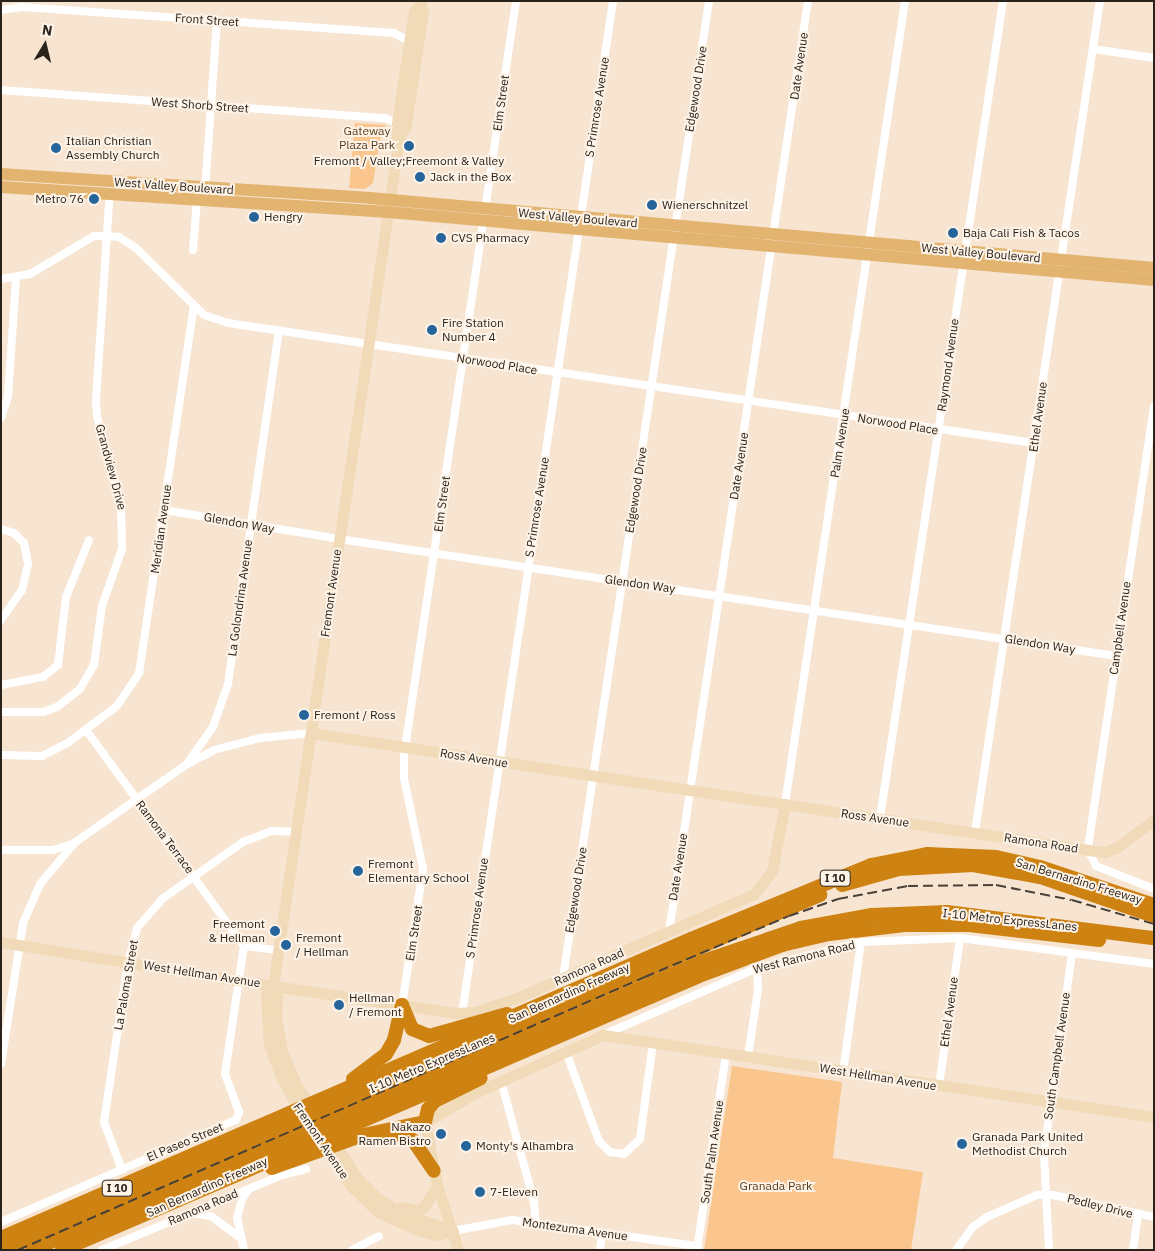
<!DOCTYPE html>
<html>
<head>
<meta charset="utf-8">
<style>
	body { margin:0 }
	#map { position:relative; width:1155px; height:1251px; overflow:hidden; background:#f7e4d1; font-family:"IBM Plex Sans",sans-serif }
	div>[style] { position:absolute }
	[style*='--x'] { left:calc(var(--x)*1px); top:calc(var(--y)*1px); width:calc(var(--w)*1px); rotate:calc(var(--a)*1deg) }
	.green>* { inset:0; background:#fac68e }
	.street>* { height:8px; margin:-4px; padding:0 4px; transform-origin:4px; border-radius:4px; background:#fff }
	.secondary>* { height:11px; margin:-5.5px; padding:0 5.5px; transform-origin:5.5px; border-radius:5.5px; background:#f0dab8 }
	.primary>* { height:12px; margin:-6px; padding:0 6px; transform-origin:6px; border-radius:6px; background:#e2b470 }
	.highway>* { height:14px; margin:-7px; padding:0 7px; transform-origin:7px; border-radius:7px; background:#ce8211 }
	.rail>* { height:2px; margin-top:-1px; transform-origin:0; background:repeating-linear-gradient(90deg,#494138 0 10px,transparent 0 15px) }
	.dots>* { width:14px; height:14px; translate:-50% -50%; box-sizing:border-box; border:2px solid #fef3e7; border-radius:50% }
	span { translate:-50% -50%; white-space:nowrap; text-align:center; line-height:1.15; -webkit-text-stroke:4px #fef3e7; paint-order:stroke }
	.shield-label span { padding:1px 4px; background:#fef3e7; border:1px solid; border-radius:4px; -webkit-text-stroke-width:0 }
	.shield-label { font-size:11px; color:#2a231c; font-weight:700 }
	.street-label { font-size:12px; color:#2a231c }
	.park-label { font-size:12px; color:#583c1d }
	.poi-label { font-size:12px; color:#2a231c }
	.left { translate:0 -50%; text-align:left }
	.right { translate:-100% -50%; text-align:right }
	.frame { position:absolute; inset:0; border:2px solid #2a231c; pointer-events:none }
	.north { position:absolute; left:20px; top:20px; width:50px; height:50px; -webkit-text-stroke:4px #fef3e7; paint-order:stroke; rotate:9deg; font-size:14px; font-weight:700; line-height:20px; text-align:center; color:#2a231c }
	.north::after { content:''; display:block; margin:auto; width:18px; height:22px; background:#2a231c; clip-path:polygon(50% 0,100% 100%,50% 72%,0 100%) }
</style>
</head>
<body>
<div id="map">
	<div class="green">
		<i style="clip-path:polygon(355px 123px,386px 125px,380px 139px,373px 183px,365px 189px,349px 188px)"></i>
		<i style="clip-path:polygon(732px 1066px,842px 1082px,833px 1158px,923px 1172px,911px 1250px,704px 1250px)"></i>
	</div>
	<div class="street">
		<i style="--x:1;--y:10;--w:21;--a:-8"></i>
		<i style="--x:22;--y:7;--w:373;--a:4"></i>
		<i style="--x:394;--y:33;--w:18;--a:29"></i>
		<i style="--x:1093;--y:49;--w:62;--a:8.4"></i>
		<i style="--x:1;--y:90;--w:385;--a:4.2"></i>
		<i style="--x:385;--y:118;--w:13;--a:23"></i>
		<i style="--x:205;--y:191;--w:170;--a:-86"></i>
		<i style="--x:193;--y:250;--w:50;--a:-85.4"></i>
		<i style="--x:1;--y:279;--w:29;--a:-10"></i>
		<i style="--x:30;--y:274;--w:74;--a:-30.7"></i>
		<i style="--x:94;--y:236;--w:25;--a:2"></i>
		<i style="--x:119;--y:237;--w:20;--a:33"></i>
		<i style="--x:136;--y:248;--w:95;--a:44.6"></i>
		<i style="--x:204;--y:315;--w:25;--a:18"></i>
		<i style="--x:228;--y:323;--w:815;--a:8.47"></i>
		<i style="--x:1154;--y:406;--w:449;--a:98.5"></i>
		<i style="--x:1088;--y:850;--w:18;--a:63"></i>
		<i style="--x:1096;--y:866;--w:62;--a:21.6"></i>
		<i style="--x:1;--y:418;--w:23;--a:-72"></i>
		<i style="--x:8;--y:396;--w:118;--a:-86.1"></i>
		<i style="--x:164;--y:510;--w:177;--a:9.4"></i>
		<i style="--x:339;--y:539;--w:786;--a:8.56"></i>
		<i style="--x:1;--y:529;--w:14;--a:17"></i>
		<i style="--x:14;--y:533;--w:14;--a:45"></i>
		<i style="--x:24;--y:543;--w:21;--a:79"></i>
		<i style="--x:28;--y:564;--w:27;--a:103"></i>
		<i style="--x:22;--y:590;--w:37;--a:125"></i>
		<i style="--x:1;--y:685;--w:43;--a:-10.8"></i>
		<i style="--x:43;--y:677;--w:19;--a:-39"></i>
		<i style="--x:58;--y:665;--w:68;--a:-83.3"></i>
		<i style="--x:66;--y:597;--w:61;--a:-68"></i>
		<i style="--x:1;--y:712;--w:42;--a:0"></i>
		<i style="--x:43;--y:712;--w:15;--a:-20"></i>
		<i style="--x:57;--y:707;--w:29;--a:-38"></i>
		<i style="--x:80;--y:689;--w:28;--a:-60"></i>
		<i style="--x:94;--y:665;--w:60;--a:-82.3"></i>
		<i style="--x:102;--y:606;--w:60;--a:-70.7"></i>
		<i style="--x:122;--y:549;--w:45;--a:-91.3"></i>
		<i style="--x:121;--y:504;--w:91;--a:-105.3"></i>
		<i style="--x:97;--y:416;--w:16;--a:-94"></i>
		<i style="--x:96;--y:400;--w:209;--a:-86.2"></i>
		<i style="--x:86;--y:730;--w:268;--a:53.8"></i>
		<i style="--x:244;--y:946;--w:34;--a:7"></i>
		<i style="--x:1;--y:755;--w:41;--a:1.4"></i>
		<i style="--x:42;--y:756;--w:30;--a:-27"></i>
		<i style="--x:69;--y:742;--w:60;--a:-36.9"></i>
		<i style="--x:117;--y:706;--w:40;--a:-56"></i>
		<i style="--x:139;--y:673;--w:370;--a:-81.5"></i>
		<i style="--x:186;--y:765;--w:47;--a:-54.6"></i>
		<i style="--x:213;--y:727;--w:46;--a:-70.8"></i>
		<i style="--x:228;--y:684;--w:357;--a:-81.8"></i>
		<i style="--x:785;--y:804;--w:812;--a:-81.5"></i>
		<i style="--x:880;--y:818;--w:826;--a:-81.44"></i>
		<i style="--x:975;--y:832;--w:840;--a:-81.45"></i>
		<i style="--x:1;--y:850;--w:52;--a:0"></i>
		<i style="--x:53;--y:850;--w:22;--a:-18"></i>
		<i style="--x:74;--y:843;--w:136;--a:-34.9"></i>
		<i style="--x:186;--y:765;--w:32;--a:-28"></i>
		<i style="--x:214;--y:750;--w:48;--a:-14.6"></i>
		<i style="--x:260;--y:738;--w:51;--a:-5.6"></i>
		<i style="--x:669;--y:932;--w:941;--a:-81.51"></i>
		<i style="--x:563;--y:978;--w:988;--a:-81.5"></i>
		<i style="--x:402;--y:1005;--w:138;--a:-81.2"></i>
		<i style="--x:423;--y:869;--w:93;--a:-101.8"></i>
		<i style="--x:404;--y:778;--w:23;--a:-90"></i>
		<i style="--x:404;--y:755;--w:762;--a:-81.55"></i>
		<i style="--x:462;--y:1014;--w:1024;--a:-81.52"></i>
		<i style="--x:603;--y:1035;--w:168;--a:-23.5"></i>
		<i style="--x:757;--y:968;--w:107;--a:-14"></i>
		<i style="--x:861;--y:942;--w:99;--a:-2.3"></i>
		<i style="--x:960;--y:938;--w:196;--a:7.6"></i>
		<i style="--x:566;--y:1052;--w:95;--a:69.7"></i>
		<i style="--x:599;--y:1141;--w:16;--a:45"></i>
		<i style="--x:610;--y:1152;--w:14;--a:8"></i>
		<i style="--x:624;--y:1154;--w:22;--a:-43"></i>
		<i style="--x:640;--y:1139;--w:97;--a:-82.3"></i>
		<i style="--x:748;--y:1057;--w:69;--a:-81.6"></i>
		<i style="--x:758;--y:989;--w:21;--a:-93"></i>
		<i style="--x:1;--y:1064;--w:143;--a:-81.1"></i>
		<i style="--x:23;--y:923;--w:43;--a:-66.4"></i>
		<i style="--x:40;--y:884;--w:51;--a:-49.8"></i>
		<i style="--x:843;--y:1072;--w:131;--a:-82.1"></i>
		<i style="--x:501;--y:1081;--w:125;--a:74.7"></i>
		<i style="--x:534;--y:1202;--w:21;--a:85"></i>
		<i style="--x:939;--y:1086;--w:149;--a:-81.9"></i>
		<i style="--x:122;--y:1170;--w:51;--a:-110.6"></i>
		<i style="--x:104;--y:1122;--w:162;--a:-81.5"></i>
		<i style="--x:128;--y:962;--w:35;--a:-75"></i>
		<i style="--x:137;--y:928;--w:38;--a:-49"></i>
		<i style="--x:162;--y:899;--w:99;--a:-35.1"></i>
		<i style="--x:243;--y:842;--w:31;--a:-21"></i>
		<i style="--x:272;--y:831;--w:24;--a:2"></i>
		<i style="--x:191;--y:1213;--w:20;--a:9"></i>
		<i style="--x:211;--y:1216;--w:35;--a:37"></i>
		<i style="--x:1;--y:1222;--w:256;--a:-23.5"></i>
		<i style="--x:236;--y:1120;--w:9;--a:-69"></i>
		<i style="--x:239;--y:1112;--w:40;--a:-110.2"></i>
		<i style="--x:225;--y:1074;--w:129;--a:-81.6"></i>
		<i style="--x:453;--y:1231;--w:60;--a:-10.6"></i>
		<i style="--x:512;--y:1220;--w:188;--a:8"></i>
		<i style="--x:102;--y:1250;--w:195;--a:-22.6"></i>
		<i style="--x:282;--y:1175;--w:25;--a:-14"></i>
		<i style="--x:244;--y:1250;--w:33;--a:-102"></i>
		<i style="--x:237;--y:1218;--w:20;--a:-75"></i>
		<i style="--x:242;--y:1199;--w:12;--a:-55"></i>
		<i style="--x:352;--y:1250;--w:30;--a:-27"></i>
		<i style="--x:600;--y:1250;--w:17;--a:-83"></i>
		<i style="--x:697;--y:1250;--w:198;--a:-81.6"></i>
		<i style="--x:956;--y:1250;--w:29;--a:-54"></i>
		<i style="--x:973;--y:1227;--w:17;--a:-36"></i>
		<i style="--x:987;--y:1217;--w:55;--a:-23.7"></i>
		<i style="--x:1037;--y:1195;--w:16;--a:0"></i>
		<i style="--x:1053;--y:1195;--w:103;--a:12.3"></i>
		<i style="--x:1049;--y:1250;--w:97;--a:-93"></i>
		<i style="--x:1044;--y:1153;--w:202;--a:-82"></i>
		<i style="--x:1133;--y:1250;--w:35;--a:-82"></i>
	</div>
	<div class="secondary">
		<i style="--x:399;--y:138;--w:15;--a:-62"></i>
		<i style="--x:406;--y:125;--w:115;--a:-81.5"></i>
		<i style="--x:423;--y:11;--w:10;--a:-107"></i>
		<i style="--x:311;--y:733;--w:786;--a:8.56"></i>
		<i style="--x:1088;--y:850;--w:17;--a:7"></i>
		<i style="--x:1105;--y:852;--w:12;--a:-20"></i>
		<i style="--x:1116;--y:848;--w:47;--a:-36.4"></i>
		<i style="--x:1;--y:942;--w:276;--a:9.2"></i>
		<i style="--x:273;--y:986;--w:185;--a:8.4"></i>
		<i style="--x:456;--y:1013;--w:18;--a:-3"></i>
		<i style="--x:474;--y:1012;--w:47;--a:-18.4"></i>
		<i style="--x:519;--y:997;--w:257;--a:-23.7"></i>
		<i style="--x:754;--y:894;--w:29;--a:-52"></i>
		<i style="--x:772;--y:871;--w:68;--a:-79"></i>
		<i style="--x:273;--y:986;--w:11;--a:128"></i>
		<i style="--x:266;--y:995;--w:49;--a:86.5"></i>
		<i style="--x:269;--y:1044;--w:33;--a:70"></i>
		<i style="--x:280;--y:1075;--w:47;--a:60.7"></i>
		<i style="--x:313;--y:1111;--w:34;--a:-122"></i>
		<i style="--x:295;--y:1082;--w:34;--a:-113"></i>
		<i style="--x:282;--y:1051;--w:34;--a:-100"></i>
		<i style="--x:276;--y:1018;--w:21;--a:-87"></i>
		<i style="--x:277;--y:997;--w:12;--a:-110"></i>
		<i style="--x:273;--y:986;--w:843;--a:-81.54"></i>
		<i style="--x:397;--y:152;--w:29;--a:-90"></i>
		<i style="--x:397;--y:123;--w:113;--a:-81.4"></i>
		<i style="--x:414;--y:11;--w:8;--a:-45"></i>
		<i style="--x:332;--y:1139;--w:48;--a:57"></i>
		<i style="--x:358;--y:1179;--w:27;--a:45"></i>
		<i style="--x:377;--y:1198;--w:29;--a:31"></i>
		<i style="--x:402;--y:1213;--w:54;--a:19.4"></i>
		<i style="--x:321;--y:1142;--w:53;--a:55.7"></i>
		<i style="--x:351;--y:1186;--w:37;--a:44"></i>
		<i style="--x:378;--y:1212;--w:43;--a:24.8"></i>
		<i style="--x:417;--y:1230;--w:21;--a:14"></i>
		<i style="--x:437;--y:1235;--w:16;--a:-14"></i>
		<i style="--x:401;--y:1207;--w:15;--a:11"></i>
		<i style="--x:416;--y:1210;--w:9;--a:-21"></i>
		<i style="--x:424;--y:1207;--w:26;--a:-59"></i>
		<i style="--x:458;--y:1250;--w:68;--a:-107.9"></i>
		<i style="--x:437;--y:1185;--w:64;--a:-100.8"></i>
		<i style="--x:425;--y:1122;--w:58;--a:-30.1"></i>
		<i style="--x:475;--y:1093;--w:141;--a:-24.4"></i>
		<i style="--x:603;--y:1035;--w:557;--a:8.46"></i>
	</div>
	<div class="primary">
		<i style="--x:1;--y:174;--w:370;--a:3.7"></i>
		<i style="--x:370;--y:198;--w:787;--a:5.1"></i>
		<i style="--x:1;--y:187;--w:388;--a:3.7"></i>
		<i style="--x:388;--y:212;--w:769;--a:5.07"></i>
	</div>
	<div class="highway">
		<i style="--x:842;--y:885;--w:59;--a:-15.7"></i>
		<i style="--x:899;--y:869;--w:74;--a:-3.1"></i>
		<i style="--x:973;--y:865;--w:68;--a:10.2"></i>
		<i style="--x:1040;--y:877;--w:120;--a:18.9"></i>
		<i style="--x:402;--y:1005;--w:26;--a:67"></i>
		<i style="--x:412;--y:1029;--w:18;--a:22"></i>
		<i style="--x:429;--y:1036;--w:81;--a:-15.8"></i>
		<i style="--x:353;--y:1079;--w:41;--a:-37.1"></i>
		<i style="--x:386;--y:1054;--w:16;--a:-60"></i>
		<i style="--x:394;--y:1040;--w:36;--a:-77"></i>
		<i style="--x:389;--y:1131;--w:26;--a:21"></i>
		<i style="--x:413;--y:1140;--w:37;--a:56"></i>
		<i style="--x:272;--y:1168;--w:97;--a:-19.9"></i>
		<i style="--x:363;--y:1135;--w:63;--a:-11.8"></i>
		<i style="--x:425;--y:1122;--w:13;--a:-77"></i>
		<i style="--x:428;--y:1109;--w:11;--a:-49"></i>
		<i style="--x:435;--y:1101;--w:51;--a:-26.6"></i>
		<i style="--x:1;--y:1238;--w:752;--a:-23.43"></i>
		<i style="--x:691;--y:939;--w:195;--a:-22.3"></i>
		<i style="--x:871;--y:865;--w:57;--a:-11.1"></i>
		<i style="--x:927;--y:854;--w:69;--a:2.5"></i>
		<i style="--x:996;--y:857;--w:45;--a:12.8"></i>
		<i style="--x:1040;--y:867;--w:120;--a:18.4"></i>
		<i style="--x:2;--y:1250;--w:892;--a:-23.46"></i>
		<i style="--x:32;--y:1250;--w:728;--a:-23.29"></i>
		<i style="--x:701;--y:962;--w:106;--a:-18.8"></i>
		<i style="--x:801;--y:928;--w:72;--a:-10.4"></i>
		<i style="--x:872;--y:915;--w:75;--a:-2.3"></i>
		<i style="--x:947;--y:912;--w:209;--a:7.2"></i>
		<i style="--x:62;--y:1250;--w:693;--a:-23.27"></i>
		<i style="--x:699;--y:976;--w:89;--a:-20.5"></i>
		<i style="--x:782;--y:945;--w:48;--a:-13.2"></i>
		<i style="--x:829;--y:934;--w:78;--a:-6.7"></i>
		<i style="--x:906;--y:925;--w:63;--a:0"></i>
		<i style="--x:969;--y:925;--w:131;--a:6.6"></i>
	</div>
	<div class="rail">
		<i style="--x:18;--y:1250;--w:684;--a:-23.53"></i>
		<i style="--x:645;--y:977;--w:156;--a:-23"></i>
		<i style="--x:789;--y:916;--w:52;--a:-19.1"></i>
		<i style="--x:838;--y:899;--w:71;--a:-10.5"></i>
		<i style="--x:908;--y:886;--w:88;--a:-0.7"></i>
		<i style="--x:996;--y:885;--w:77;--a:11.2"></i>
		<i style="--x:1072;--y:900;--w:85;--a:16.3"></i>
	</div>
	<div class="dots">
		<i style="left:409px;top:146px;background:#26659c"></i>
		<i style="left:56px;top:148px;background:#26659c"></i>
		<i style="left:420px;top:177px;background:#26659c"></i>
		<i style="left:94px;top:199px;background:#26659c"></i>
		<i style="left:652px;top:205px;background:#26659c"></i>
		<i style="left:254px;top:217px;background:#26659c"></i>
		<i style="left:953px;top:233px;background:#26659c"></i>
		<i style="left:441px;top:238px;background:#26659c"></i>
		<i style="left:432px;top:330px;background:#26659c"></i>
		<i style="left:304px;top:715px;background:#26659c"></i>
		<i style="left:358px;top:871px;background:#26659c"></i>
		<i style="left:275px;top:931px;background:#26659c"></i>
		<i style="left:286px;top:945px;background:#26659c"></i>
		<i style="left:339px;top:1005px;background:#26659c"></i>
		<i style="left:441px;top:1134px;background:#26659c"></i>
		<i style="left:962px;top:1144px;background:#26659c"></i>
		<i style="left:466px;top:1146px;background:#26659c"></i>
		<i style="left:480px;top:1192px;background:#26659c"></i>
	</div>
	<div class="shield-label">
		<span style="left:835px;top:878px">I 10</span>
		<span style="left:117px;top:1188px">I 10</span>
	</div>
	<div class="street-label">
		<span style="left:207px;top:20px;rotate:4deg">Front Street</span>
		<span style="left:799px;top:66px;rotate:-82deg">Date Avenue</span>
		<span style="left:696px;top:89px;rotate:-81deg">Edgewood Drive</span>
		<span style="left:501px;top:103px;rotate:-82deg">Elm Street</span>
		<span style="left:200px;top:105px;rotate:4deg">West Shorb Street</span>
		<span style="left:597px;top:107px;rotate:-81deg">S Primrose Avenue</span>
		<span style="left:174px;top:186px;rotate:4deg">West Valley Boulevard</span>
		<span style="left:578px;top:218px;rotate:5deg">West Valley Boulevard</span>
		<span style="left:981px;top:253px;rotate:5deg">West Valley Boulevard</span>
		<span style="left:497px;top:364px;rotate:9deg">Norwood Place</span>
		<span style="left:948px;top:365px;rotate:-82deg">Raymond Avenue</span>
		<span style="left:1038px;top:417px;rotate:-82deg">Ethel Avenue</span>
		<span style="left:898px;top:424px;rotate:9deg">Norwood Place</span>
		<span style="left:840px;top:443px;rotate:-81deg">Palm Avenue</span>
		<span style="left:739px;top:466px;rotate:-81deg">Date Avenue</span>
		<span style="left:111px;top:467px;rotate:75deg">Grandview Drive</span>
		<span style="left:636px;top:490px;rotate:-81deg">Edgewood Drive</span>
		<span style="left:442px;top:504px;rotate:-82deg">Elm Street</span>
		<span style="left:537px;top:507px;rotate:-81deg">S Primrose Avenue</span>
		<span style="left:239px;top:523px;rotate:10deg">Glendon Way</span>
		<span style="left:161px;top:529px;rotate:-82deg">Meridian Avenue</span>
		<span style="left:640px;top:584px;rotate:8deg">Glendon Way</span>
		<span style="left:331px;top:593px;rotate:-82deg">Fremont Avenue</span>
		<span style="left:240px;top:598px;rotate:-82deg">La Golondrina Avenue</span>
		<span style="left:1120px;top:628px;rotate:-82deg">Campbell Avenue</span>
		<span style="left:1040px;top:644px;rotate:9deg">Glendon Way</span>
		<span style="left:474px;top:758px;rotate:9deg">Ross Avenue</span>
		<span style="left:875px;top:818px;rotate:8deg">Ross Avenue</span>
		<span style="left:165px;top:837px;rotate:53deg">Ramona Terrace</span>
		<span style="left:1041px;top:843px;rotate:9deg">Ramona Road</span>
		<span style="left:678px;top:867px;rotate:-81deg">Date Avenue</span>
		<span style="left:1079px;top:881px;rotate:17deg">San Bernardino Freeway</span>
		<span style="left:576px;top:890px;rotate:-81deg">Edgewood Drive</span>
		<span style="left:477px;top:908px;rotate:-82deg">S Primrose Avenue</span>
		<span style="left:1010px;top:920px;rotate:6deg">I-10 Metro ExpressLanes</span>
		<span style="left:414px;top:933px;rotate:-81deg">Elm Street</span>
		<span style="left:804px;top:957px;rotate:-14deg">West Ramona Road</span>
		<span style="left:589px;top:967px;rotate:-24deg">Ramona Road</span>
		<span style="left:202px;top:974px;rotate:9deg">West Hellman Avenue</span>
		<span style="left:126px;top:985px;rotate:-80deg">La Paloma Street</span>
		<span style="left:569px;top:993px;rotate:-24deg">San Bernardino Freeway</span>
		<span style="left:949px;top:1012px;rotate:-82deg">Ethel Avenue</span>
		<span style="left:1057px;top:1056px;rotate:-82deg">South Campbell Avenue</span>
		<span style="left:432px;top:1063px;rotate:-23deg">I-10 Metro ExpressLanes</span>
		<span style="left:878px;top:1077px;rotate:9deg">West Hellman Avenue</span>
		<span style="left:321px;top:1141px;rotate:56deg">Fremont Avenue</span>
		<span style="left:185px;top:1142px;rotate:-23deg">El Paseo Street</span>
		<span style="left:712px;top:1152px;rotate:-82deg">South Palm Avenue</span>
		<span style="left:207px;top:1187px;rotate:-24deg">San Bernardino Freeway</span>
		<span style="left:1100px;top:1206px;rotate:14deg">Pedley Drive</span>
		<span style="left:203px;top:1207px;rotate:-23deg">Ramona Road</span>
		<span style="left:575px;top:1229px;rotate:8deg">Montezuma Avenue</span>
	</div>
	<div class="park-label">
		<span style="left:367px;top:138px">Gateway<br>Plaza Park</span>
		<span style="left:776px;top:1186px">Granada Park</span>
	</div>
	<div class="poi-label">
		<span class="left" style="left:66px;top:148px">Italian Christian<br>Assembly Church</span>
		<span style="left:409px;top:161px">Fremont / Valley;Freemont &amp; Valley</span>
		<span class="left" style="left:430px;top:177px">Jack in the Box</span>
		<span class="right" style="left:84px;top:199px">Metro 76</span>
		<span class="left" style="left:662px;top:205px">Wienerschnitzel</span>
		<span class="left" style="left:264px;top:217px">Hengry</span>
		<span class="left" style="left:963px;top:233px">Baja Cali Fish &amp; Tacos</span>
		<span class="left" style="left:451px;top:238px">CVS Pharmacy</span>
		<span class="left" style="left:442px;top:330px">Fire Station<br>Number 4</span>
		<span class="left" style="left:314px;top:715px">Fremont / Ross</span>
		<span class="left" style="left:368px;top:871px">Fremont<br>Elementary School</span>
		<span class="right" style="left:265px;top:931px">Freemont<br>&amp; Hellman</span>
		<span class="left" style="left:296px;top:945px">Fremont<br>/ Hellman</span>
		<span class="left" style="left:349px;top:1005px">Hellman<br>/ Fremont</span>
		<span class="right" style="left:431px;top:1134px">Nakazo<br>Ramen Bistro</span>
		<span class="left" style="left:972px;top:1144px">Granada Park United<br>Methodist Church</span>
		<span class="left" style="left:476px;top:1146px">Monty's Alhambra</span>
		<span class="left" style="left:490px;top:1192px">7-Eleven</span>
	</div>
	<div class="frame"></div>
	<div class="north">N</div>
</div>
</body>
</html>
